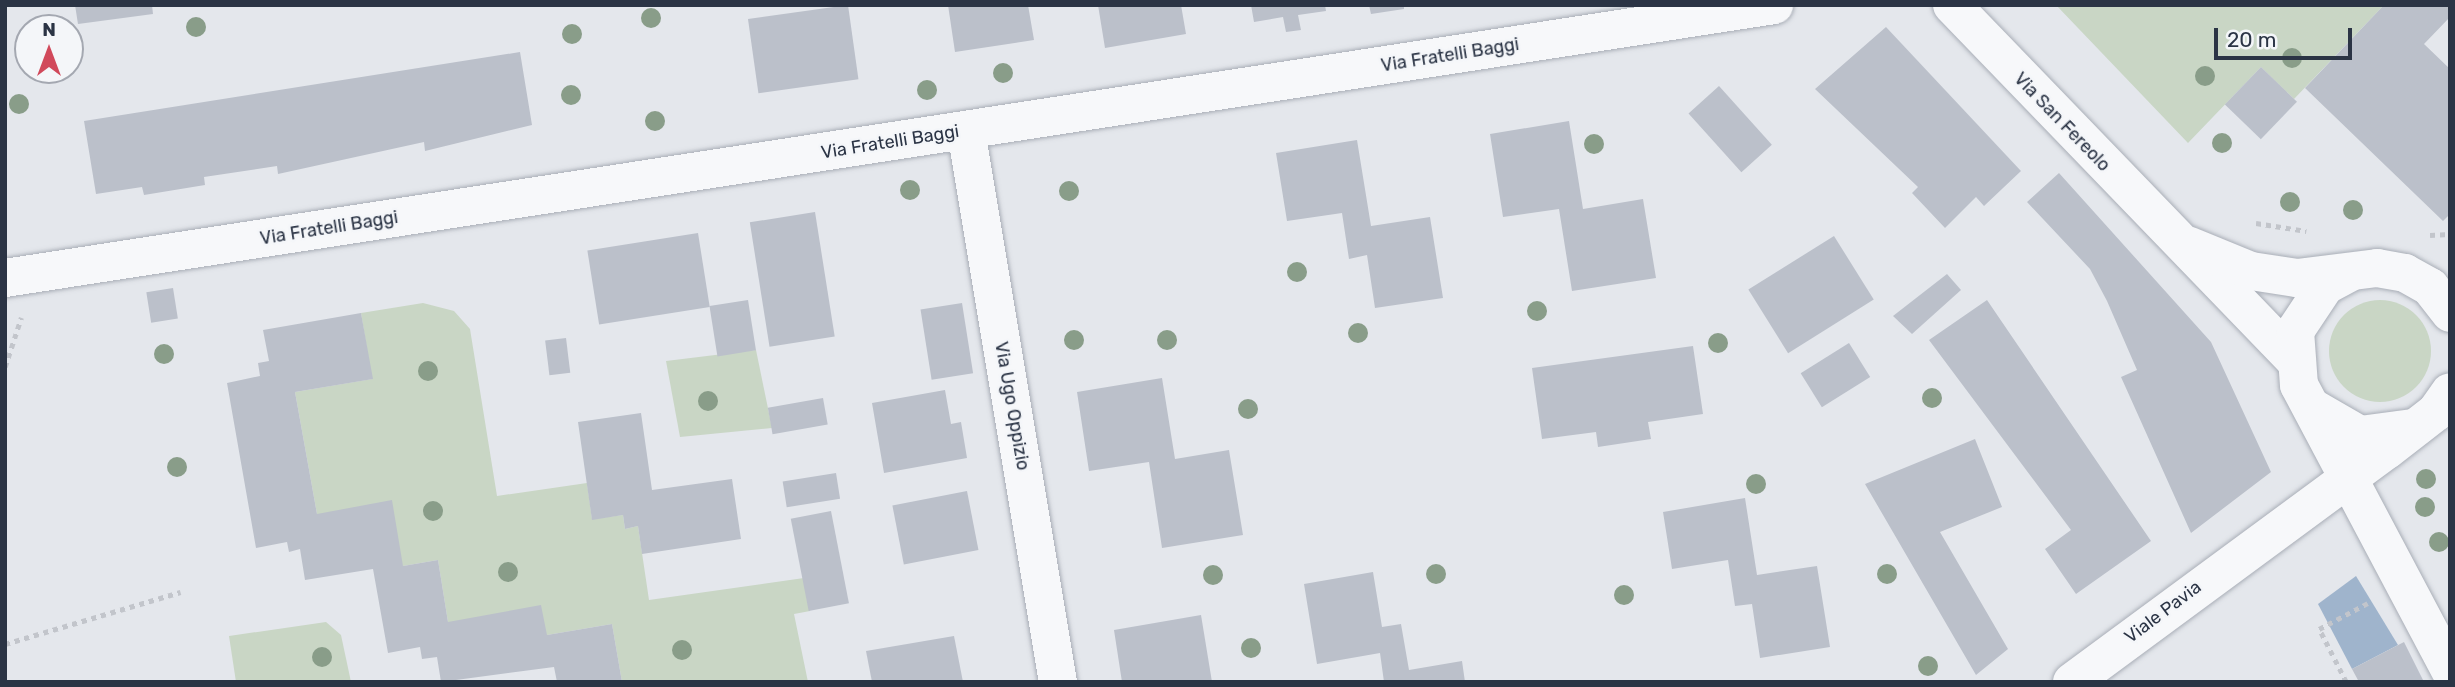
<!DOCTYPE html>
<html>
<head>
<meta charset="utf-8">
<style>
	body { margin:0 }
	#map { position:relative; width:2455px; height:687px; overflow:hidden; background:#e4e7ec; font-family:Rubik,sans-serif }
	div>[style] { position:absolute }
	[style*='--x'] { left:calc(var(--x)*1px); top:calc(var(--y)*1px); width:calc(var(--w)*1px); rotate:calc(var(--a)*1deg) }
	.green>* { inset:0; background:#c9d6c5 }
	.round { border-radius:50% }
	.water>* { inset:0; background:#9fb4cc }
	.building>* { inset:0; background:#bbc0ca; transform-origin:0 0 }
	.path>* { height:4.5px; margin-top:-2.25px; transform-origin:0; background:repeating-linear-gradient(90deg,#c2c5cb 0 5px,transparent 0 10px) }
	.roads { filter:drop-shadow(0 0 2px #a9aeb7) drop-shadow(0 0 2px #a9aeb7) }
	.street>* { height:38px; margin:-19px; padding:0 19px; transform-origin:19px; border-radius:19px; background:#f7f8fa }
	.trees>* { width:20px; height:20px; margin:-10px; border-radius:50%; background:#899d89 }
	span { translate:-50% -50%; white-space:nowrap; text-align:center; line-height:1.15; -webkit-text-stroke:5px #f4f6f9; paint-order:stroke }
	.street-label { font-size:18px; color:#2b3445 }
	.frame { position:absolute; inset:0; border:7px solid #2b3445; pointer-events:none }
	.north { position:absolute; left:14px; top:14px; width:70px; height:70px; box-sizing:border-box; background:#f4f6f9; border:2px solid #a4a8b1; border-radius:50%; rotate:0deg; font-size:19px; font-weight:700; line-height:28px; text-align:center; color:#2b3445 }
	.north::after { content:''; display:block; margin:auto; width:24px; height:32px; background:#d1495b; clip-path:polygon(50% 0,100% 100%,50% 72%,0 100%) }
	.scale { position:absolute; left:2214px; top:28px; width:138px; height:32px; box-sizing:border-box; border:4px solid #2b3445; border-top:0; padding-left:9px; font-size:21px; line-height:24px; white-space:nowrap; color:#2b3445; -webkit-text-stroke:5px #f4f6f9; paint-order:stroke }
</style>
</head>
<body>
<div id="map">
	<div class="green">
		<i style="clip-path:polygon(2056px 5px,2384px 5px,2294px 99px,2261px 67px,2188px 143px)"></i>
		<i class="round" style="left:2329px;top:300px;width:102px;height:102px"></i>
		<i style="clip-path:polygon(423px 303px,454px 311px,470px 329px,497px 496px,587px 483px,592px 519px,623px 515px,625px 529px,638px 526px,649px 600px,804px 578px,810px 611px,794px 614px,808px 682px,622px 682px,612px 624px,547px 635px,448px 622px,438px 560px,403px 566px,317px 514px,295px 392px,372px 379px,361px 313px)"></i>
		<i style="clip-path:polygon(756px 350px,772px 428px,680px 437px,666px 361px)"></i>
		<i style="clip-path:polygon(326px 622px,341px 635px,351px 682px,236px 682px,229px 636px)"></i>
	</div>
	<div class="water">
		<i style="clip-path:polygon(2356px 576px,2398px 645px,2352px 669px,2318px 604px)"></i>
	</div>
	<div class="building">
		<i style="clip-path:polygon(75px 5px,152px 5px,153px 14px,78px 24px)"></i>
		<i style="left:848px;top:5px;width:75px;height:101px;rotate:82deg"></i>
		<i style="clip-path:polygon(948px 5px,1028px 5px,1034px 40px,955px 52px)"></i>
		<i style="clip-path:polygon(1098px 5px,1181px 5px,1186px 34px,1105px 48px)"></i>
		<i style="clip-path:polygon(1251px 5px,1325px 5px,1326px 11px,1298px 15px,1301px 30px,1286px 32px,1283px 17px,1254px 22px)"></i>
		<i style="clip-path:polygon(1369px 5px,1404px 5px,1404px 9px,1371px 14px)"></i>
		<i style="clip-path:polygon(2384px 5px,2450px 5px,2450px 17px,2424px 44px,2450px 69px,2450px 214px,2443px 221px,2305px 88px)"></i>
		<i style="clip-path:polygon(1886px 27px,2021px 171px,1984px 206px,1976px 197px,1945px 228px,1912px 193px,1918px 187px,1815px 89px)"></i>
		<i style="clip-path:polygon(520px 52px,532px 125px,425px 151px,424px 142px,278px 174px,277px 166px,204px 177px,205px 185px,144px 195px,142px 187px,96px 194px,84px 121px)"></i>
		<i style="left:2261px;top:67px;width:50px;height:52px;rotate:44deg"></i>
		<i style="left:1719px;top:86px;width:79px;height:41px;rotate:48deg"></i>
		<i style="clip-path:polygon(1569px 121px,1583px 209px,1643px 199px,1656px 278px,1572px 291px,1559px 209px,1503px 217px,1490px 134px)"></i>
		<i style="clip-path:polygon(1357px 140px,1371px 226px,1430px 217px,1443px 298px,1375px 308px,1367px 255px,1349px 259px,1342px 213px,1287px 221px,1276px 153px)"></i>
		<i style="clip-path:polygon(2059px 173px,2211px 342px,2271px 472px,2191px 533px,2121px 377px,2137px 370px,2107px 301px,2090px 269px,2027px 202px)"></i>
		<i style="left:815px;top:212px;width:126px;height:66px;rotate:81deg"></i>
		<i style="left:698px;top:233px;width:75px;height:112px;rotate:81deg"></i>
		<i style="left:1834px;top:236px;width:75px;height:101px;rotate:58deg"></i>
		<i style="clip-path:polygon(1947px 274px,1961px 290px,1912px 334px,1893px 316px)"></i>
		<i style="left:173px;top:288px;width:31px;height:27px;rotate:81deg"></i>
		<i style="left:748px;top:300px;width:51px;height:39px;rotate:81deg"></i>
		<i style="clip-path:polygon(1987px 300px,2151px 541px,2076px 594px,2045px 549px,2071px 530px,1929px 340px)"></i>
		<i style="left:962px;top:303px;width:71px;height:42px;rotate:81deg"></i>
		<i style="clip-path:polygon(361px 313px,373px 379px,295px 392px,317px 514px,392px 500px,403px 566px,438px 560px,448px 622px,541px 605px,547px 635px,612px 624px,622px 682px,557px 682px,554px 667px,441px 682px,437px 657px,422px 659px,420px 647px,388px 653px,373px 569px,305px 580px,300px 549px,289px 552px,287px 542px,256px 548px,227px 383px,260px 376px,258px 363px,269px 361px,263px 330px)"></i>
		<i style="left:566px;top:338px;width:35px;height:21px;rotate:83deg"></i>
		<i style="left:1849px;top:343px;width:40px;height:57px;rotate:58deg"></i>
		<i style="clip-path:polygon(1693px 346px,1703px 414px,1648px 422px,1651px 439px,1598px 447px,1596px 432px,1542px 439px,1532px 368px)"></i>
		<i style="clip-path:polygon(1162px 378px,1175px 459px,1229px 450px,1243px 535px,1162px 548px,1149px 462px,1089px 471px,1077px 392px)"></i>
		<i style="clip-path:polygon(945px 390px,951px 424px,961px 422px,967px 458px,884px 473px,872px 403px)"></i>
		<i style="left:823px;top:398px;width:27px;height:56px;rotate:80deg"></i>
		<i style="clip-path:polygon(641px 413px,652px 490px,732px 479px,741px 539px,642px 554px,638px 526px,625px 529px,623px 515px,592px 520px,578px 422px)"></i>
		<i style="clip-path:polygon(1975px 439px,2002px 507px,1940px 532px,2008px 649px,1976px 675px,1865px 484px)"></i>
		<i style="left:836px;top:473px;width:26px;height:54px;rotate:81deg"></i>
		<i style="left:967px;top:491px;width:60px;height:76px;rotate:79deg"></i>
		<i style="clip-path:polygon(1745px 498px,1757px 575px,1817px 566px,1830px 647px,1760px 658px,1752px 604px,1735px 606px,1728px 560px,1672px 569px,1663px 512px)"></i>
		<i style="left:831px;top:511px;width:94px;height:41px;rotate:79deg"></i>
		<i style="clip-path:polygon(1373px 572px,1382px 627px,1401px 624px,1409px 670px,1462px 661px,1465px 682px,1384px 682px,1380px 653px,1317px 664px,1304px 584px)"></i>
		<i style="clip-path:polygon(1201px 615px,1212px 682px,1122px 682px,1114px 630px)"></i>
		<i style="clip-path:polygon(954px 636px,963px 682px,872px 682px,866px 651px)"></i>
		<i style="clip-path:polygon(2404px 642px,2424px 682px,2359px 682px,2352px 669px)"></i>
	</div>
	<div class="path">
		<i style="--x:2256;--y:223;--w:51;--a:9.1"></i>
		<i style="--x:2430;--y:235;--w:20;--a:-3"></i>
		<i style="--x:5;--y:367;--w:52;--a:-71.9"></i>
		<i style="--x:5;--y:644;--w:183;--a:-16.5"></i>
		<i style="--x:2346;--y:682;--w:59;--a:-117"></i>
		<i style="--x:2319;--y:629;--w:55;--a:-28"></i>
	</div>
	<div class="roads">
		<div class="street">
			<i style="--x:1952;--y:5;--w:491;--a:46"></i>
			<i style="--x:966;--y:130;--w:560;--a:80.54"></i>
			<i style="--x:2190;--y:246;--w:66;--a:22.3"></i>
			<i style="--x:2251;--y:271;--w:47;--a:8.7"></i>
			<i style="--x:2297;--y:278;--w:81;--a:-7.1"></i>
			<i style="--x:2377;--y:268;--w:28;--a:10"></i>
			<i style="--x:2405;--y:273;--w:29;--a:29"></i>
			<i style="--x:2430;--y:287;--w:33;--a:52"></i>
			<i style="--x:2349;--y:273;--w:27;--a:152"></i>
			<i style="--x:2325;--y:286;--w:54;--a:123.7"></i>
			<i style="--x:2295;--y:331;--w:54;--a:85.8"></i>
			<i style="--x:2299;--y:385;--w:323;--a:62.1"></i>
			<i style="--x:5;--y:278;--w:1790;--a:-8.77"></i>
			<i style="--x:2313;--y:408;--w:54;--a:29.9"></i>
			<i style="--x:2360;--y:435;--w:53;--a:-7.5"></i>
			<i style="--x:2072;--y:682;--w:391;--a:-36.4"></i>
			<i style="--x:2387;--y:450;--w:62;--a:-37.8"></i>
			<i style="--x:2436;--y:412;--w:24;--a:-55"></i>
		</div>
	</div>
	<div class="trees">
		<i style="left:651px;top:18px"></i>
		<i style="left:196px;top:27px"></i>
		<i style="left:572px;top:34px"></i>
		<i style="left:2292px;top:58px"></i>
		<i style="left:1003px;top:73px"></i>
		<i style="left:2205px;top:76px"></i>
		<i style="left:927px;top:90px"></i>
		<i style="left:571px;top:95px"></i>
		<i style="left:19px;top:104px"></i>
		<i style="left:655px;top:121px"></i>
		<i style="left:2222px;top:143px"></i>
		<i style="left:1594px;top:144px"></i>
		<i style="left:910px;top:190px"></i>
		<i style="left:1069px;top:191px"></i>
		<i style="left:2290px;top:202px"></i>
		<i style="left:2353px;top:210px"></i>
		<i style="left:1297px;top:272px"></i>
		<i style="left:1537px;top:311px"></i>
		<i style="left:1358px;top:333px"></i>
		<i style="left:1074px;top:340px"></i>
		<i style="left:1167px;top:340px"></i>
		<i style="left:1718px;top:343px"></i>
		<i style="left:164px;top:354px"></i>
		<i style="left:428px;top:371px"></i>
		<i style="left:1932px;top:398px"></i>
		<i style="left:708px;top:401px"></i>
		<i style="left:1248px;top:409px"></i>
		<i style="left:177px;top:467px"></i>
		<i style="left:2426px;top:479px"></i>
		<i style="left:1756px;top:484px"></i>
		<i style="left:2425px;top:507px"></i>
		<i style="left:433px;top:511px"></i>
		<i style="left:2439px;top:542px"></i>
		<i style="left:508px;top:572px"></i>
		<i style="left:1436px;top:574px"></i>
		<i style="left:1887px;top:574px"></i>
		<i style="left:1213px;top:575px"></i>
		<i style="left:1624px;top:595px"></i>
		<i style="left:1251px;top:648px"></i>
		<i style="left:682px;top:650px"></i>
		<i style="left:322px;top:657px"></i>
		<i style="left:1928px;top:666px"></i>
	</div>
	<div class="street-label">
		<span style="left:1450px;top:55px;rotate:-9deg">Via Fratelli Baggi</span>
		<span style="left:2062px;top:122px;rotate:46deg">Via San Fereolo</span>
		<span style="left:890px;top:142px;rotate:-9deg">Via Fratelli Baggi</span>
		<span style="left:329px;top:228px;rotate:-9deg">Via Fratelli Baggi</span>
		<span style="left:1012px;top:406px;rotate:80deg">Via Ugo Oppizio</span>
		<span style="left:2163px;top:612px;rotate:-37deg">Viale Pavia</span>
	</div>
	<div class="frame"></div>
	<div class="north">N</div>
	<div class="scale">20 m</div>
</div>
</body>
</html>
